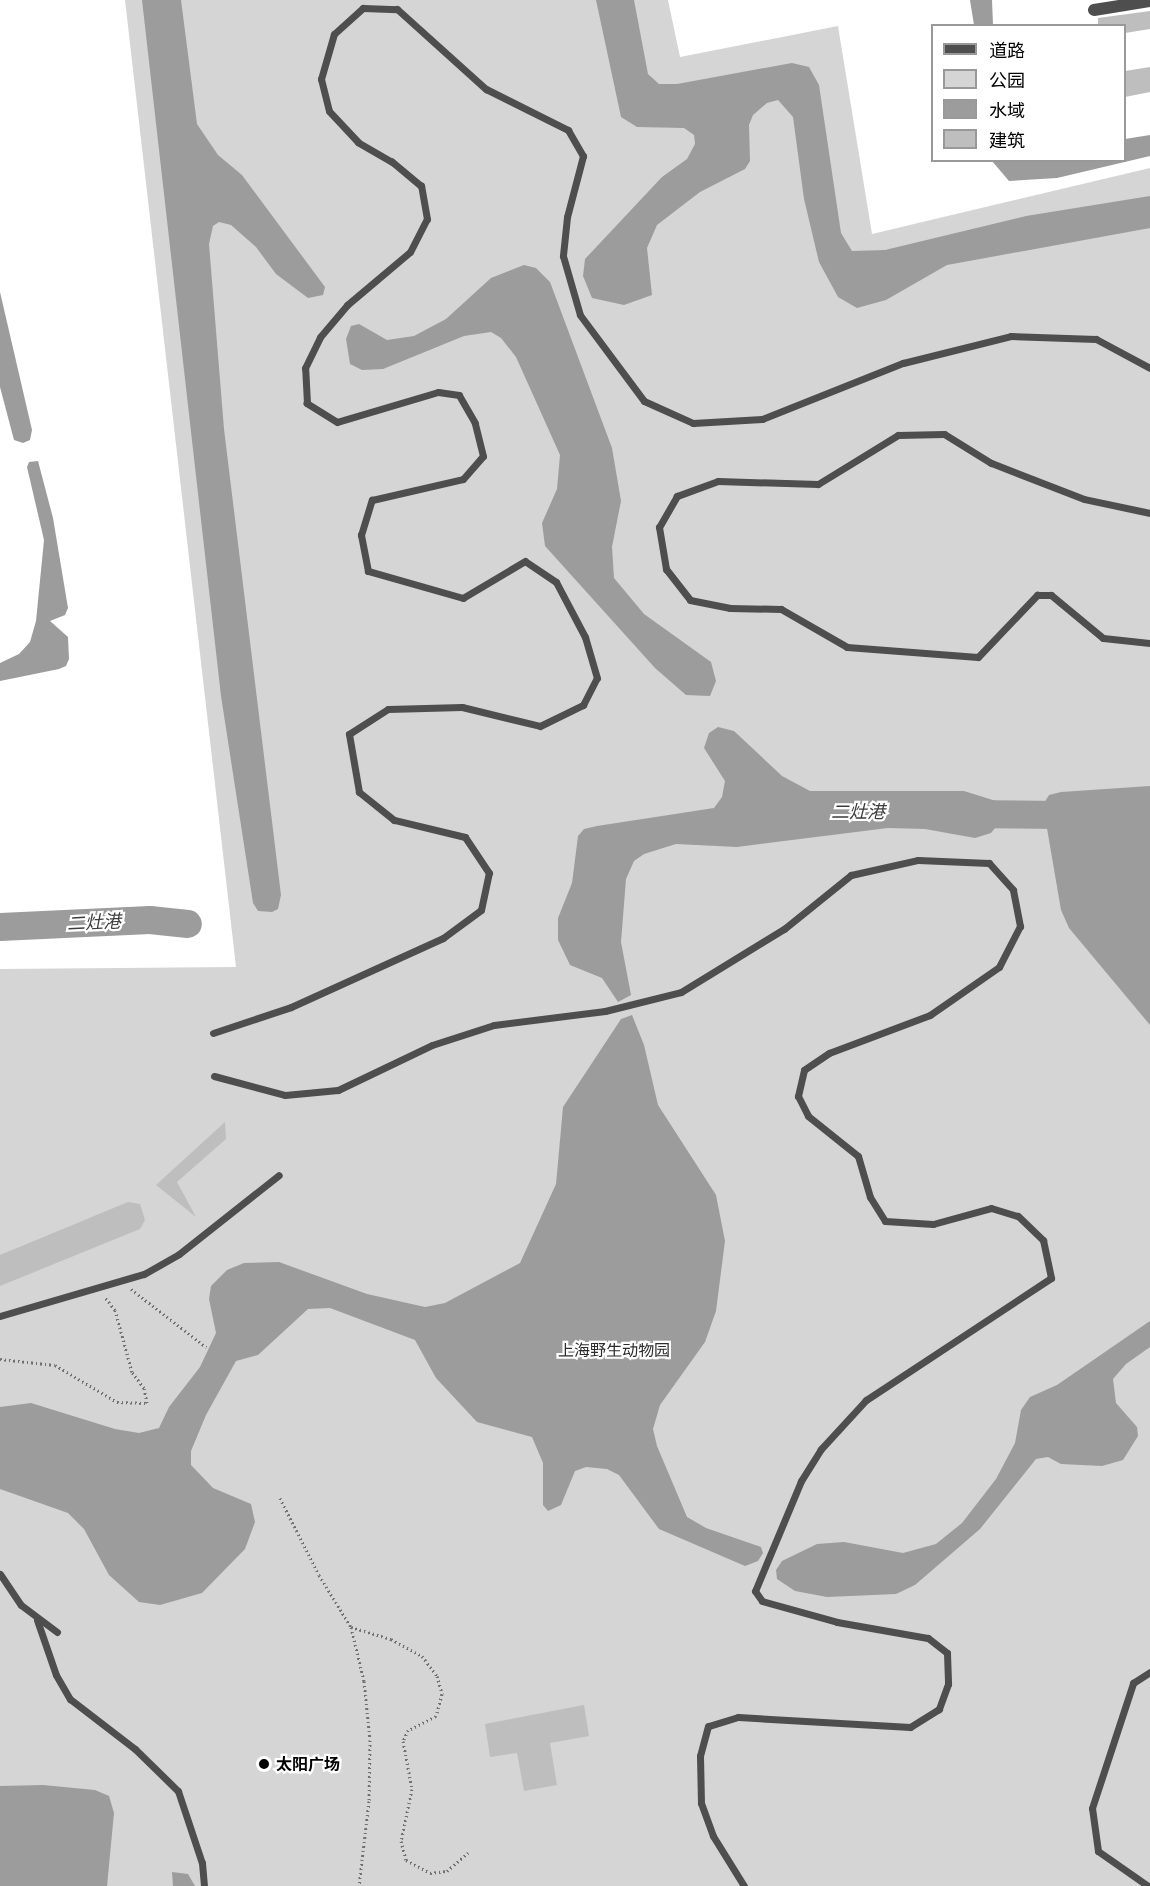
<!DOCTYPE html>
<html>
<head>
<meta charset="utf-8">
<style>
	body { margin:0 }
	#map { position:relative; width:1150px; height:1886px; overflow:hidden; background:#fff; font-family:Inter,"Noto Sans SC",sans-serif }
	div>[style] { position:absolute }
	[style*='--x'] { left:calc(var(--x)*1px); top:calc(var(--y)*1px); width:calc(var(--w)*1px); rotate:calc(var(--a)*1deg) }
	.green>* { inset:0; background:#d5d5d5 }
	.water>* { inset:0; background:#9c9c9c }
	.river>* { height:28px; margin:-14px; padding:0 14px; transform-origin:14px; border-radius:14px; background:#9c9c9c }
	.building>* { inset:0; background:#bebebe }
	.path>* { height:3px; margin-top:-1.5px; transform-origin:0; background:repeating-linear-gradient(90deg,#707070 0 1.5px,transparent 0 4.5px) }
	.service>* { height:7px; margin:-3.5px; padding:0 3.5px; transform-origin:3.5px; border-radius:3.5px; background:#4e4e4e }
	.minor>* { height:12px; margin:-6px; padding:0 6px; transform-origin:6px; border-radius:6px; background:#4e4e4e }
	.dots>* { width:16px; height:16px; translate:-50% -50%; box-sizing:border-box; border:3px solid #fff; border-radius:50% }
	span { translate:-50% -50%; white-space:nowrap; text-align:center; line-height:1.15; -webkit-text-stroke:4.5px #fff; paint-order:stroke }
	.park-label { font-size:16px; color:#2c2c2c }
	.poi-label { font-size:16px; color:#000; font-weight:700 }
	.left { translate:0 -50%; text-align:left }
	.water-label { font-size:18px; color:#3d3d3d; font-style:italic }
	.legend { position:absolute; left:931px; top:24px; width:195px; height:138px; box-sizing:border-box; background:#fff; border:2px solid #999; margin:0; padding:8px 10px; list-style:none; font-size:18px; color:#000 }
	.legend li { display:flex; align-items:center; gap:12px; height:30px }
	.legend b { width:30px; border:2px solid #999 }
</style>
</head>
<body>
<div id="map">
	<div class="green">
		<i style="clip-path:polygon(125px 0,668px 0,680px 57px,838px 26px,872px 234px,1150px 168px,1150px 1886px,0 1886px,0 969px,236px 967px)"></i>
	</div>
	<div class="water">
		<i style="clip-path:polygon(142px 0,181px 0,197px 124px,218px 155px,242px 175px,325px 287px,323px 295px,308px 298px,276px 274px,256px 247px,231px 225px,219px 222px,213px 226px,209px 244px,224px 429px,281px 895px,278px 909px,272px 912px,258px 911px,253px 903px,221px 696px)"></i>
		<i style="clip-path:polygon(596px 0,634px 0,648px 74px,659px 84px,677px 84px,792px 63px,809px 67px,819px 85px,841px 233px,852px 251px,885px 250px,1026px 216px,1150px 196px,1150px 228px,947px 265px,886px 300px,857px 308px,838px 297px,819px 262px,804px 199px,793px 117px,778px 100px,767px 103px,753px 115px,749px 125px,750px 161px,745px 169px,700px 192px,657px 225px,647px 248px,652px 295px,624px 305px,592px 298px,583px 276px,585px 259px,662px 177px,687px 159px,695px 144px,694px 135px,684px 128px,637px 127px,621px 117px)"></i>
		<i style="clip-path:polygon(970px 0,992px 0,993px 25px,974px 25px)"></i>
		<i style="clip-path:polygon(1150px 135px,1150px 156px,1057px 178px,1009px 181px,992px 161px,1124px 160px,1125px 139px)"></i>
		<i style="clip-path:polygon(524px 265px,536px 268px,550px 282px,612px 448px,621px 501px,612px 547px,614px 578px,644px 614px,711px 662px,716px 681px,710px 696px,686px 695px,655px 668px,545px 546px,542px 523px,557px 489px,560px 455px,516px 357px,501px 338px,491px 332px,464px 336px,383px 369px,362px 370px,350px 364px,346px 339px,351px 326px,359px 324px,387px 340px,414px 336px,446px 319px,491px 278px)"></i>
		<i style="clip-path:polygon(0 292px,32px 430px,30px 440px,23px 443px,14px 440px,0 387px)"></i>
		<i style="clip-path:polygon(38px 461px,53px 518px,68px 608px,65px 615px,50px 621px,68px 637px,69px 659px,66px 666px,59px 669px,0 681px,0 663px,19px 654px,30px 642px,36px 621px,44px 540px,27px 467px,29px 462px)"></i>
		<i style="clip-path:polygon(718px 727px,734px 731px,782px 776px,810px 791px,964px 791px,996px 801px,1007px 811px,1005px 816px,991px 833px,975px 838px,925px 829px,888px 828px,737px 847px,676px 844px,644px 854px,634px 861px,626px 879px,621px 942px,631px 995px,618px 1002px,602px 978px,570px 965px,558px 940px,558px 918px,572px 883px,578px 836px,584px 829px,597px 826px,714px 808px,722px 797px,725px 781px,704px 748px,709px 733px)"></i>
		<i style="clip-path:polygon(1150px 786px,1150px 1025px,1069px 928px,1061px 910px,1043px 805px,1049px 795px,1061px 792px)"></i>
		<i style="clip-path:polygon(632px 1015px,644px 1045px,658px 1105px,716px 1195px,725px 1241px,716px 1311px,705px 1342px,660px 1405px,653px 1429px,657px 1446px,687px 1517px,706px 1528px,761px 1547px,763px 1553px,758px 1561px,745px 1566px,659px 1529px,619px 1475px,607px 1469px,586px 1467px,575px 1471px,561px 1505px,548px 1511px,543px 1505px,543px 1463px,532px 1437px,477px 1422px,436px 1378px,415px 1340px,330px 1308px,308px 1309px,258px 1355px,236px 1361px,206px 1415px,191px 1451px,191px 1465px,213px 1488px,251px 1504px,255px 1522px,245px 1549px,202px 1593px,160px 1605px,139px 1602px,109px 1575px,84px 1529px,68px 1513px,0 1489px,0 1407px,31px 1403px,115px 1429px,139px 1433px,159px 1428px,169px 1407px,200px 1367px,216px 1333px,209px 1299px,211px 1286px,227px 1270px,244px 1263px,279px 1262px,367px 1294px,425px 1307px,445px 1303px,520px 1263px,556px 1184px,563px 1107px,621px 1019px)"></i>
		<i style="clip-path:polygon(1150px 1321px,1150px 1347px,1126px 1364px,1113px 1379px,1116px 1403px,1137px 1427px,1138px 1436px,1123px 1460px,1102px 1466px,1061px 1464px,1048px 1457px,1036px 1459px,980px 1529px,915px 1585px,896px 1594px,827px 1597px,795px 1591px,777px 1579px,776px 1570px,782px 1561px,817px 1544px,844px 1542px,903px 1553px,936px 1544px,962px 1523px,996px 1479px,1015px 1443px,1021px 1410px,1030px 1397px,1057px 1385px)"></i>
		<i style="clip-path:polygon(43px 1785px,95px 1790px,109px 1796px,114px 1813px,107px 1886px,0 1886px,0 1786px)"></i>
		<i style="clip-path:polygon(172px 1872px,188px 1874px,195px 1886px,173px 1886px)"></i>
	</div>
	<div class="river">
		<i style="--x:967;--y:814;--w:183;--a:0.6"></i>
		<i style="--x:0;--y:927;--w:150;--a:-2.7"></i>
		<i style="--x:150;--y:920;--w:38;--a:6"></i>
	</div>
	<div class="building">
		<i style="clip-path:polygon(1150px 11px,1150px 29px,1125px 33px,1125px 26px,1098px 26px,1098px 18px)"></i>
		<i style="clip-path:polygon(1150px 67px,1150px 92px,1125px 97px,1125px 71px)"></i>
		<i style="clip-path:polygon(225px 1122px,226px 1139px,177px 1182px,196px 1217px,156px 1185px)"></i>
		<i style="clip-path:polygon(128px 1202px,140px 1204px,145px 1220px,140px 1229px,0 1286px,0 1255px)"></i>
		<i style="clip-path:polygon(584px 1705px,589px 1736px,550px 1743px,557px 1785px,524px 1791px,517px 1753px,490px 1757px,485px 1724px)"></i>
	</div>
	<div class="path">
		<i style="--x:131;--y:1289;--w:95;--a:37.7"></i>
		<i style="--x:0;--y:1359;--w:55;--a:6.2"></i>
		<i style="--x:55;--y:1365;--w:72;--a:30.8"></i>
		<i style="--x:117;--y:1402;--w:30;--a:2"></i>
		<i style="--x:147;--y:1403;--w:15;--a:-101"></i>
		<i style="--x:144;--y:1388;--w:20;--a:-127"></i>
		<i style="--x:132;--y:1372;--w:64;--a:-105.3"></i>
		<i style="--x:115;--y:1310;--w:16;--a:-128"></i>
		<i style="--x:280;--y:1498;--w:86;--a:63.1"></i>
		<i style="--x:319;--y:1575;--w:61;--a:58.4"></i>
		<i style="--x:351;--y:1627;--w:56;--a:76.5"></i>
		<i style="--x:364;--y:1681;--w:59;--a:84.2"></i>
		<i style="--x:370;--y:1740;--w:61;--a:90.9"></i>
		<i style="--x:369;--y:1801;--w:86;--a:96.7"></i>
		<i style="--x:351;--y:1627;--w:42;--a:16.7"></i>
		<i style="--x:391;--y:1639;--w:35;--a:29"></i>
		<i style="--x:422;--y:1656;--w:25;--a:53"></i>
		<i style="--x:437;--y:1676;--w:19;--a:74"></i>
		<i style="--x:442;--y:1694;--w:23;--a:105"></i>
		<i style="--x:436;--y:1716;--w:31;--a:153"></i>
		<i style="--x:408;--y:1730;--w:12;--a:114"></i>
		<i style="--x:403;--y:1741;--w:49;--a:79.4"></i>
		<i style="--x:412;--y:1789;--w:53;--a:101.9"></i>
		<i style="--x:401;--y:1841;--w:20;--a:75"></i>
		<i style="--x:406;--y:1860;--w:27;--a:28"></i>
		<i style="--x:430;--y:1873;--w:17;--a:-7"></i>
		<i style="--x:447;--y:1871;--w:28;--a:-41"></i>
	</div>
	<div class="service">
		<i style="--x:1150;--y:513;--w:67;--a:-168"></i>
		<i style="--x:1084;--y:499;--w:100;--a:-158.8"></i>
		<i style="--x:991;--y:463;--w:55;--a:-148.3"></i>
		<i style="--x:944;--y:434;--w:46;--a:178.8"></i>
		<i style="--x:898;--y:435;--w:94;--a:148.5"></i>
		<i style="--x:818;--y:484;--w:100;--a:-178.3"></i>
		<i style="--x:718;--y:481;--w:44;--a:159.9"></i>
		<i style="--x:677;--y:496;--w:36;--a:120"></i>
		<i style="--x:659;--y:527;--w:43;--a:80.5"></i>
		<i style="--x:666;--y:569;--w:39;--a:52"></i>
		<i style="--x:690;--y:600;--w:41;--a:11.3"></i>
		<i style="--x:730;--y:608;--w:51;--a:1.1"></i>
		<i style="--x:781;--y:609;--w:76;--a:29.9"></i>
		<i style="--x:847;--y:647;--w:131;--a:4.4"></i>
		<i style="--x:978;--y:657;--w:86;--a:-46.4"></i>
		<i style="--x:1037;--y:595;--w:14;--a:0"></i>
		<i style="--x:1051;--y:595;--w:67;--a:39.6"></i>
		<i style="--x:1103;--y:638;--w:47;--a:6.1"></i>
		<i style="--x:213;--y:1033;--w:82;--a:-18.4"></i>
		<i style="--x:291;--y:1007;--w:167;--a:-24.4"></i>
		<i style="--x:443;--y:938;--w:47;--a:-36.4"></i>
		<i style="--x:481;--y:910;--w:38;--a:-78"></i>
		<i style="--x:489;--y:873;--w:43;--a:-123.7"></i>
		<i style="--x:465;--y:837;--w:73;--a:-166.5"></i>
		<i style="--x:394;--y:820;--w:45;--a:-141.3"></i>
		<i style="--x:359;--y:792;--w:59;--a:-99.8"></i>
		<i style="--x:349;--y:734;--w:46;--a:-32.7"></i>
		<i style="--x:388;--y:709;--w:74;--a:-1.5"></i>
		<i style="--x:462;--y:707;--w:80;--a:13.7"></i>
		<i style="--x:540;--y:726;--w:48;--a:-26"></i>
		<i style="--x:583;--y:705;--w:30;--a:-63"></i>
		<i style="--x:597;--y:678;--w:43;--a:-106.3"></i>
		<i style="--x:585;--y:637;--w:62;--a:-117.8"></i>
		<i style="--x:556;--y:582;--w:37;--a:-146"></i>
		<i style="--x:525;--y:561;--w:72;--a:149.2"></i>
		<i style="--x:463;--y:598;--w:99;--a:-164.1"></i>
		<i style="--x:368;--y:571;--w:37;--a:-101"></i>
		<i style="--x:361;--y:535;--w:37;--a:-73"></i>
		<i style="--x:372;--y:500;--w:93;--a:-13"></i>
		<i style="--x:463;--y:479;--w:30;--a:-49"></i>
		<i style="--x:483;--y:456;--w:34;--a:-104"></i>
		<i style="--x:475;--y:423;--w:32;--a:-120"></i>
		<i style="--x:459;--y:395;--w:21;--a:-172"></i>
		<i style="--x:438;--y:392;--w:105;--a:163.5"></i>
		<i style="--x:337;--y:422;--w:36;--a:-148"></i>
		<i style="--x:307;--y:403;--w:35;--a:-93"></i>
		<i style="--x:305;--y:368;--w:34;--a:-64"></i>
		<i style="--x:320;--y:337;--w:42;--a:-49.8"></i>
		<i style="--x:347;--y:305;--w:82;--a:-40.1"></i>
		<i style="--x:410;--y:252;--w:37;--a:-63"></i>
		<i style="--x:427;--y:219;--w:34;--a:-100"></i>
		<i style="--x:421;--y:186;--w:38;--a:-140"></i>
		<i style="--x:392;--y:162;--w:39;--a:-150"></i>
		<i style="--x:358;--y:142;--w:42;--a:-133.1"></i>
		<i style="--x:329;--y:111;--w:33;--a:-104"></i>
		<i style="--x:321;--y:79;--w:47;--a:-73.9"></i>
		<i style="--x:334;--y:34;--w:39;--a:-42"></i>
		<i style="--x:363;--y:8;--w:34;--a:2"></i>
		<i style="--x:397;--y:9;--w:120;--a:42"></i>
		<i style="--x:486;--y:89;--w:92;--a:26.6"></i>
		<i style="--x:568;--y:130;--w:30;--a:60"></i>
		<i style="--x:583;--y:156;--w:63;--a:104.7"></i>
		<i style="--x:567;--y:217;--w:39;--a:96"></i>
		<i style="--x:563;--y:256;--w:61;--a:73.9"></i>
		<i style="--x:580;--y:315;--w:107;--a:53.3"></i>
		<i style="--x:644;--y:401;--w:54;--a:24.2"></i>
		<i style="--x:693;--y:423;--w:69;--a:-3.3"></i>
		<i style="--x:762;--y:419;--w:152;--a:-21.7"></i>
		<i style="--x:903;--y:363;--w:111;--a:-14"></i>
		<i style="--x:1011;--y:336;--w:85;--a:2"></i>
		<i style="--x:1096;--y:339;--w:61;--a:28.2"></i>
		<i style="--x:214;--y:1076;--w:73;--a:15"></i>
		<i style="--x:285;--y:1095;--w:53;--a:-5.4"></i>
		<i style="--x:338;--y:1090;--w:104;--a:-25.6"></i>
		<i style="--x:432;--y:1045;--w:65;--a:-17.9"></i>
		<i style="--x:494;--y:1025;--w:112;--a:-7.2"></i>
		<i style="--x:605;--y:1011;--w:78;--a:-14"></i>
		<i style="--x:681;--y:992;--w:121;--a:-31.5"></i>
		<i style="--x:784;--y:929;--w:86;--a:-38.9"></i>
		<i style="--x:851;--y:875;--w:69;--a:-12.6"></i>
		<i style="--x:918;--y:860;--w:71;--a:2.4"></i>
		<i style="--x:989;--y:863;--w:36;--a:48"></i>
		<i style="--x:1013;--y:890;--w:37;--a:79"></i>
		<i style="--x:1020;--y:926;--w:46;--a:117.1"></i>
		<i style="--x:999;--y:967;--w:84;--a:145.2"></i>
		<i style="--x:930;--y:1015;--w:108;--a:159.4"></i>
		<i style="--x:829;--y:1053;--w:30;--a:146"></i>
		<i style="--x:804;--y:1070;--w:27;--a:103"></i>
		<i style="--x:798;--y:1096;--w:22;--a:63"></i>
		<i style="--x:808;--y:1116;--w:64;--a:38.7"></i>
		<i style="--x:858;--y:1156;--w:43;--a:73.7"></i>
		<i style="--x:870;--y:1197;--w:28;--a:58"></i>
		<i style="--x:885;--y:1221;--w:48;--a:3.6"></i>
		<i style="--x:933;--y:1224;--w:60;--a:-15.4"></i>
		<i style="--x:991;--y:1208;--w:28;--a:17"></i>
		<i style="--x:1018;--y:1216;--w:35;--a:44"></i>
		<i style="--x:1043;--y:1240;--w:39;--a:78"></i>
		<i style="--x:1051;--y:1278;--w:222;--a:146.6"></i>
		<i style="--x:866;--y:1400;--w:67;--a:132.6"></i>
		<i style="--x:821;--y:1449;--w:38;--a:122"></i>
		<i style="--x:801;--y:1481;--w:119;--a:112.7"></i>
		<i style="--x:755;--y:1591;--w:12;--a:55"></i>
		<i style="--x:762;--y:1601;--w:78;--a:15.6"></i>
		<i style="--x:837;--y:1622;--w:92;--a:10"></i>
		<i style="--x:928;--y:1638;--w:24;--a:38"></i>
		<i style="--x:947;--y:1653;--w:31;--a:88"></i>
		<i style="--x:948;--y:1684;--w:27;--a:110"></i>
		<i style="--x:939;--y:1709;--w:34;--a:148"></i>
		<i style="--x:910;--y:1727;--w:172;--a:-176.7"></i>
		<i style="--x:738;--y:1717;--w:31;--a:163"></i>
		<i style="--x:708;--y:1726;--w:31;--a:105"></i>
		<i style="--x:700;--y:1756;--w:47;--a:88.8"></i>
		<i style="--x:701;--y:1803;--w:35;--a:70"></i>
		<i style="--x:713;--y:1836;--w:59;--a:58.2"></i>
		<i style="--x:0;--y:1316;--w:150;--a:-16.3"></i>
		<i style="--x:144;--y:1274;--w:40;--a:-29.7"></i>
		<i style="--x:179;--y:1254;--w:127;--a:-38.3"></i>
		<i style="--x:0;--y:1574;--w:37;--a:56"></i>
		<i style="--x:21;--y:1605;--w:45;--a:36.9"></i>
		<i style="--x:37;--y:1620;--w:58;--a:70.9"></i>
		<i style="--x:56;--y:1675;--w:28;--a:60"></i>
		<i style="--x:70;--y:1699;--w:82;--a:37.6"></i>
		<i style="--x:135;--y:1749;--w:60;--a:44.3"></i>
		<i style="--x:178;--y:1791;--w:76;--a:71.6"></i>
		<i style="--x:202;--y:1863;--w:23;--a:85"></i>
		<i style="--x:1148;--y:1886;--w:61;--a:-145"></i>
		<i style="--x:1098;--y:1851;--w:43;--a:-97.9"></i>
		<i style="--x:1092;--y:1808;--w:132;--a:-71.8"></i>
		<i style="--x:1133;--y:1683;--w:20;--a:-33"></i>
	</div>
	<div class="minor">
		<i style="--x:1094;--y:10;--w:57;--a:-9.1"></i>
	</div>
	<div class="dots">
		<i style="left:264px;top:1764px;background:#000"></i>
	</div>
	<div class="park-label">
		<span style="left:614px;top:1350px">上海野生动物园</span>
	</div>
	<div class="poi-label">
		<span class="left" style="left:276px;top:1764px">太阳广场</span>
	</div>
	<div class="water-label">
		<span style="left:858px;top:812px">二灶港</span>
		<span style="left:94px;top:923px;rotate:-3deg">二灶港</span>
	</div>
	<ul class="legend">
	<li><b style="height:8px;background:#4e4e4e"></b>道路</li>
	<li><b style="height:16px;background:#d5d5d5"></b>公园</li>
	<li><b style="height:16px;background:#9c9c9c"></b>水域</li>
	<li><b style="height:16px;background:#bebebe"></b>建筑</li>
	</ul>
</div>
</body>
</html>
